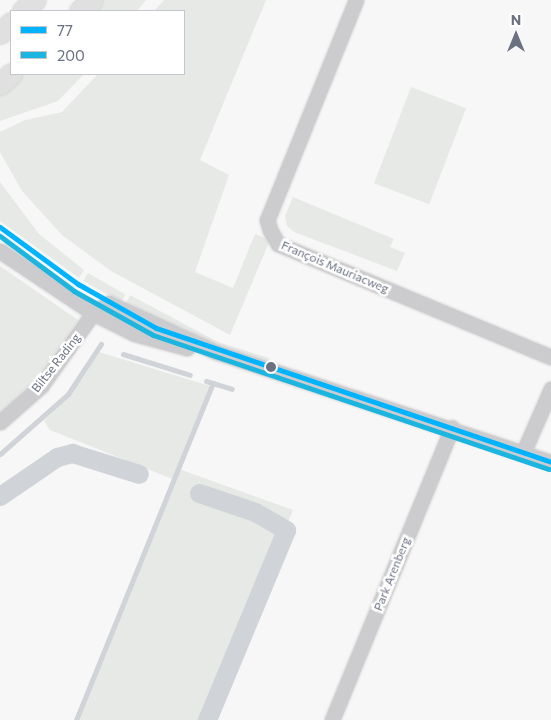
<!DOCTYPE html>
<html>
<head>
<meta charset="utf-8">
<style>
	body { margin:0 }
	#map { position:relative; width:551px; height:720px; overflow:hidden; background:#f7f7f7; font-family:Commissioner,sans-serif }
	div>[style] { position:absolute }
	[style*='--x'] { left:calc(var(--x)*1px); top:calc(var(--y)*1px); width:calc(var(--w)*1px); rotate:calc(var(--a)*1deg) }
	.green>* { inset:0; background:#e6e9e5; transform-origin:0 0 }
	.stream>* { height:5px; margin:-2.5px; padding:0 2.5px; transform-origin:2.5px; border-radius:2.5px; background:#d0d3d8 }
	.canal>* { height:19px; margin:-9.5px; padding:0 9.5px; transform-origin:9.5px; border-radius:9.5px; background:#d0d3d8 }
	.roads { filter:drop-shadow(0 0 1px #d3d3d5) drop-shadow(0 0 1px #d3d3d5) }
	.minor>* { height:15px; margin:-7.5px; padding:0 7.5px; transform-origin:7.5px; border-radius:7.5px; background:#ccccce }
	.secondary>* { height:21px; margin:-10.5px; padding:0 10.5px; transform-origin:10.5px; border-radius:10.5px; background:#e0e0e1 }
	.bus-1>* { height:5px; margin:-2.5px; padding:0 2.5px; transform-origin:2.5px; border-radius:2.5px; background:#00b3ff }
	.bus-2>* { height:5px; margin:-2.5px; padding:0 2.5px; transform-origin:2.5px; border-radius:2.5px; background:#1bb5e0 }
	.dots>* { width:14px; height:14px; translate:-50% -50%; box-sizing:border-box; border:2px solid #fff; border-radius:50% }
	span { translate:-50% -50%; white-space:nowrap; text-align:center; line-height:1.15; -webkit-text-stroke:5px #fff; paint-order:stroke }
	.street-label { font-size:12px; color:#6b7183 }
	.legend { position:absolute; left:10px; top:10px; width:175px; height:65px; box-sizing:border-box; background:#fff; border:1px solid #c4c6cd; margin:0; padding:6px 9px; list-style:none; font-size:15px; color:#6b7183 }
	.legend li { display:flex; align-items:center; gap:10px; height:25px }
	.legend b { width:25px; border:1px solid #c4c6cd }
	.north { position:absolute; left:491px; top:10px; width:50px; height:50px; -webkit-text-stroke:4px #fff; paint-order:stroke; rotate:0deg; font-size:14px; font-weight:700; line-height:20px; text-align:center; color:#6b7183 }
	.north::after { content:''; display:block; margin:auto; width:18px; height:22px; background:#6b7183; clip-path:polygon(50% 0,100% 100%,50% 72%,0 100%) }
</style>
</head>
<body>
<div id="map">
	<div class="green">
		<i style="clip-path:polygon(103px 0,146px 0,137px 11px,90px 11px)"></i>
		<i style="clip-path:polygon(164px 0,266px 0,200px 160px,229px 175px,195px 272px,233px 288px,255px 234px,270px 240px,230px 335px,111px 271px,62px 235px,22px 191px,0 152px,0 132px,25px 120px,62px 112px,98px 74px,184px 74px,184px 11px,154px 11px)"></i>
		<i style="clip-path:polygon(20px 74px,84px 74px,58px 101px,0 121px,0 91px)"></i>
		<i style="left:411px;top:87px;width:59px;height:103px;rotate:21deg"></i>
		<i style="clip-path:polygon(0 182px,39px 234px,84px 270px,79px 278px,0 221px)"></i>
		<i style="clip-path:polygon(293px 197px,394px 239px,390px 247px,405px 253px,397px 271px,294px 232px,287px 226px,285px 216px)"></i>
		<i style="clip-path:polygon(8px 242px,74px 286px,70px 292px,2px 244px)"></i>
		<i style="clip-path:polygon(0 266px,78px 320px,36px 382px,0 415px)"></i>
		<i style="left:88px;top:273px;width:43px;height:9px;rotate:30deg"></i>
		<i style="clip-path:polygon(130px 295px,218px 342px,269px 358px,268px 361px,173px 331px,125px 306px)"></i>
		<i style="clip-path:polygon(99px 352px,210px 386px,179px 469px,293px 510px,208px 720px,77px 720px,175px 480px,50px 430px,44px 421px,82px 379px)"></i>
	</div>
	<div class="stream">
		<i style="--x:123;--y:354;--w:70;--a:17.4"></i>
		<i style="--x:206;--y:381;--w:27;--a:17"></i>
		<i style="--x:0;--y:454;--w:91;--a:-41.4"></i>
		<i style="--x:68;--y:394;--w:60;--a:-56.6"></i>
		<i style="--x:76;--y:720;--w:364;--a:-67.9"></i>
	</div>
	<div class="canal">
		<i style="--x:199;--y:493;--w:59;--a:18.7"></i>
		<i style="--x:255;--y:512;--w:36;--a:30"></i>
		<i style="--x:286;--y:530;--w:206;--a:112.6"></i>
		<i style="--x:0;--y:496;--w:69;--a:-34.4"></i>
		<i style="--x:57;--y:457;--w:16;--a:-15"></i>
		<i style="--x:72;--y:453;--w:70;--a:17.4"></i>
	</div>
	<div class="roads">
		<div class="minor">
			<i style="--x:356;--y:0;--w:237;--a:112"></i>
			<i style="--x:267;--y:220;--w:10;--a:73"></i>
			<i style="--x:270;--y:230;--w:16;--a:60"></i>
			<i style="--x:278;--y:244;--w:295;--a:22.5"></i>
			<i style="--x:0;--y:251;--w:112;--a:33.7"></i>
			<i style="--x:93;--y:313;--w:47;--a:26.6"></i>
			<i style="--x:135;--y:334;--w:54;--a:15.1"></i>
			<i style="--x:0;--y:422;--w:55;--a:-41.3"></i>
			<i style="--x:41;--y:386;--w:90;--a:-54.5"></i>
			<i style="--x:93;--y:313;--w:19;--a:-32"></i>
			<i style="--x:109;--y:303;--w:118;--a:24.6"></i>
			<i style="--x:216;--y:352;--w:353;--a:18.2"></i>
			<i style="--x:523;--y:453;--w:70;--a:-66.4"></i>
			<i style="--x:332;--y:720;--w:316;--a:-67.7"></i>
		</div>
		<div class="secondary">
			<i style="--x:23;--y:11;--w:16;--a:-43"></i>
			<i style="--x:80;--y:11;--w:16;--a:-43"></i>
			<i style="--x:0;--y:33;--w:15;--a:-42"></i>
			<i style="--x:0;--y:84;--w:15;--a:-42"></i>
		</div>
	</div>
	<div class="bus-1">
		<i style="--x:0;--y:227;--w:97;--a:36.2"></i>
		<i style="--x:78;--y:284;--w:90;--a:29.4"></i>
		<i style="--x:156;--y:328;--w:417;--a:18.7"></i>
	</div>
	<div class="bus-2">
		<i style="--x:0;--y:236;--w:92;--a:36.6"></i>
		<i style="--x:74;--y:291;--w:90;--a:29.1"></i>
		<i style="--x:153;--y:335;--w:418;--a:18.7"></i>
	</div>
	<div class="dots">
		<i style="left:271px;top:367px;background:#6b7183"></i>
	</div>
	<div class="street-label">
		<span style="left:335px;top:267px;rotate:23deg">François Mauriacweg</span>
		<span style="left:56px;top:363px;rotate:-52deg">Biltse Rading</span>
		<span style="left:392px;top:574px;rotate:-68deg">Park Arenberg</span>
	</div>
	<ul class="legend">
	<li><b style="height:6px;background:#00b3ff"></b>77</li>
	<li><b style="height:6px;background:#1bb5e0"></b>200</li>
	</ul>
	<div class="north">N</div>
</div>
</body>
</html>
